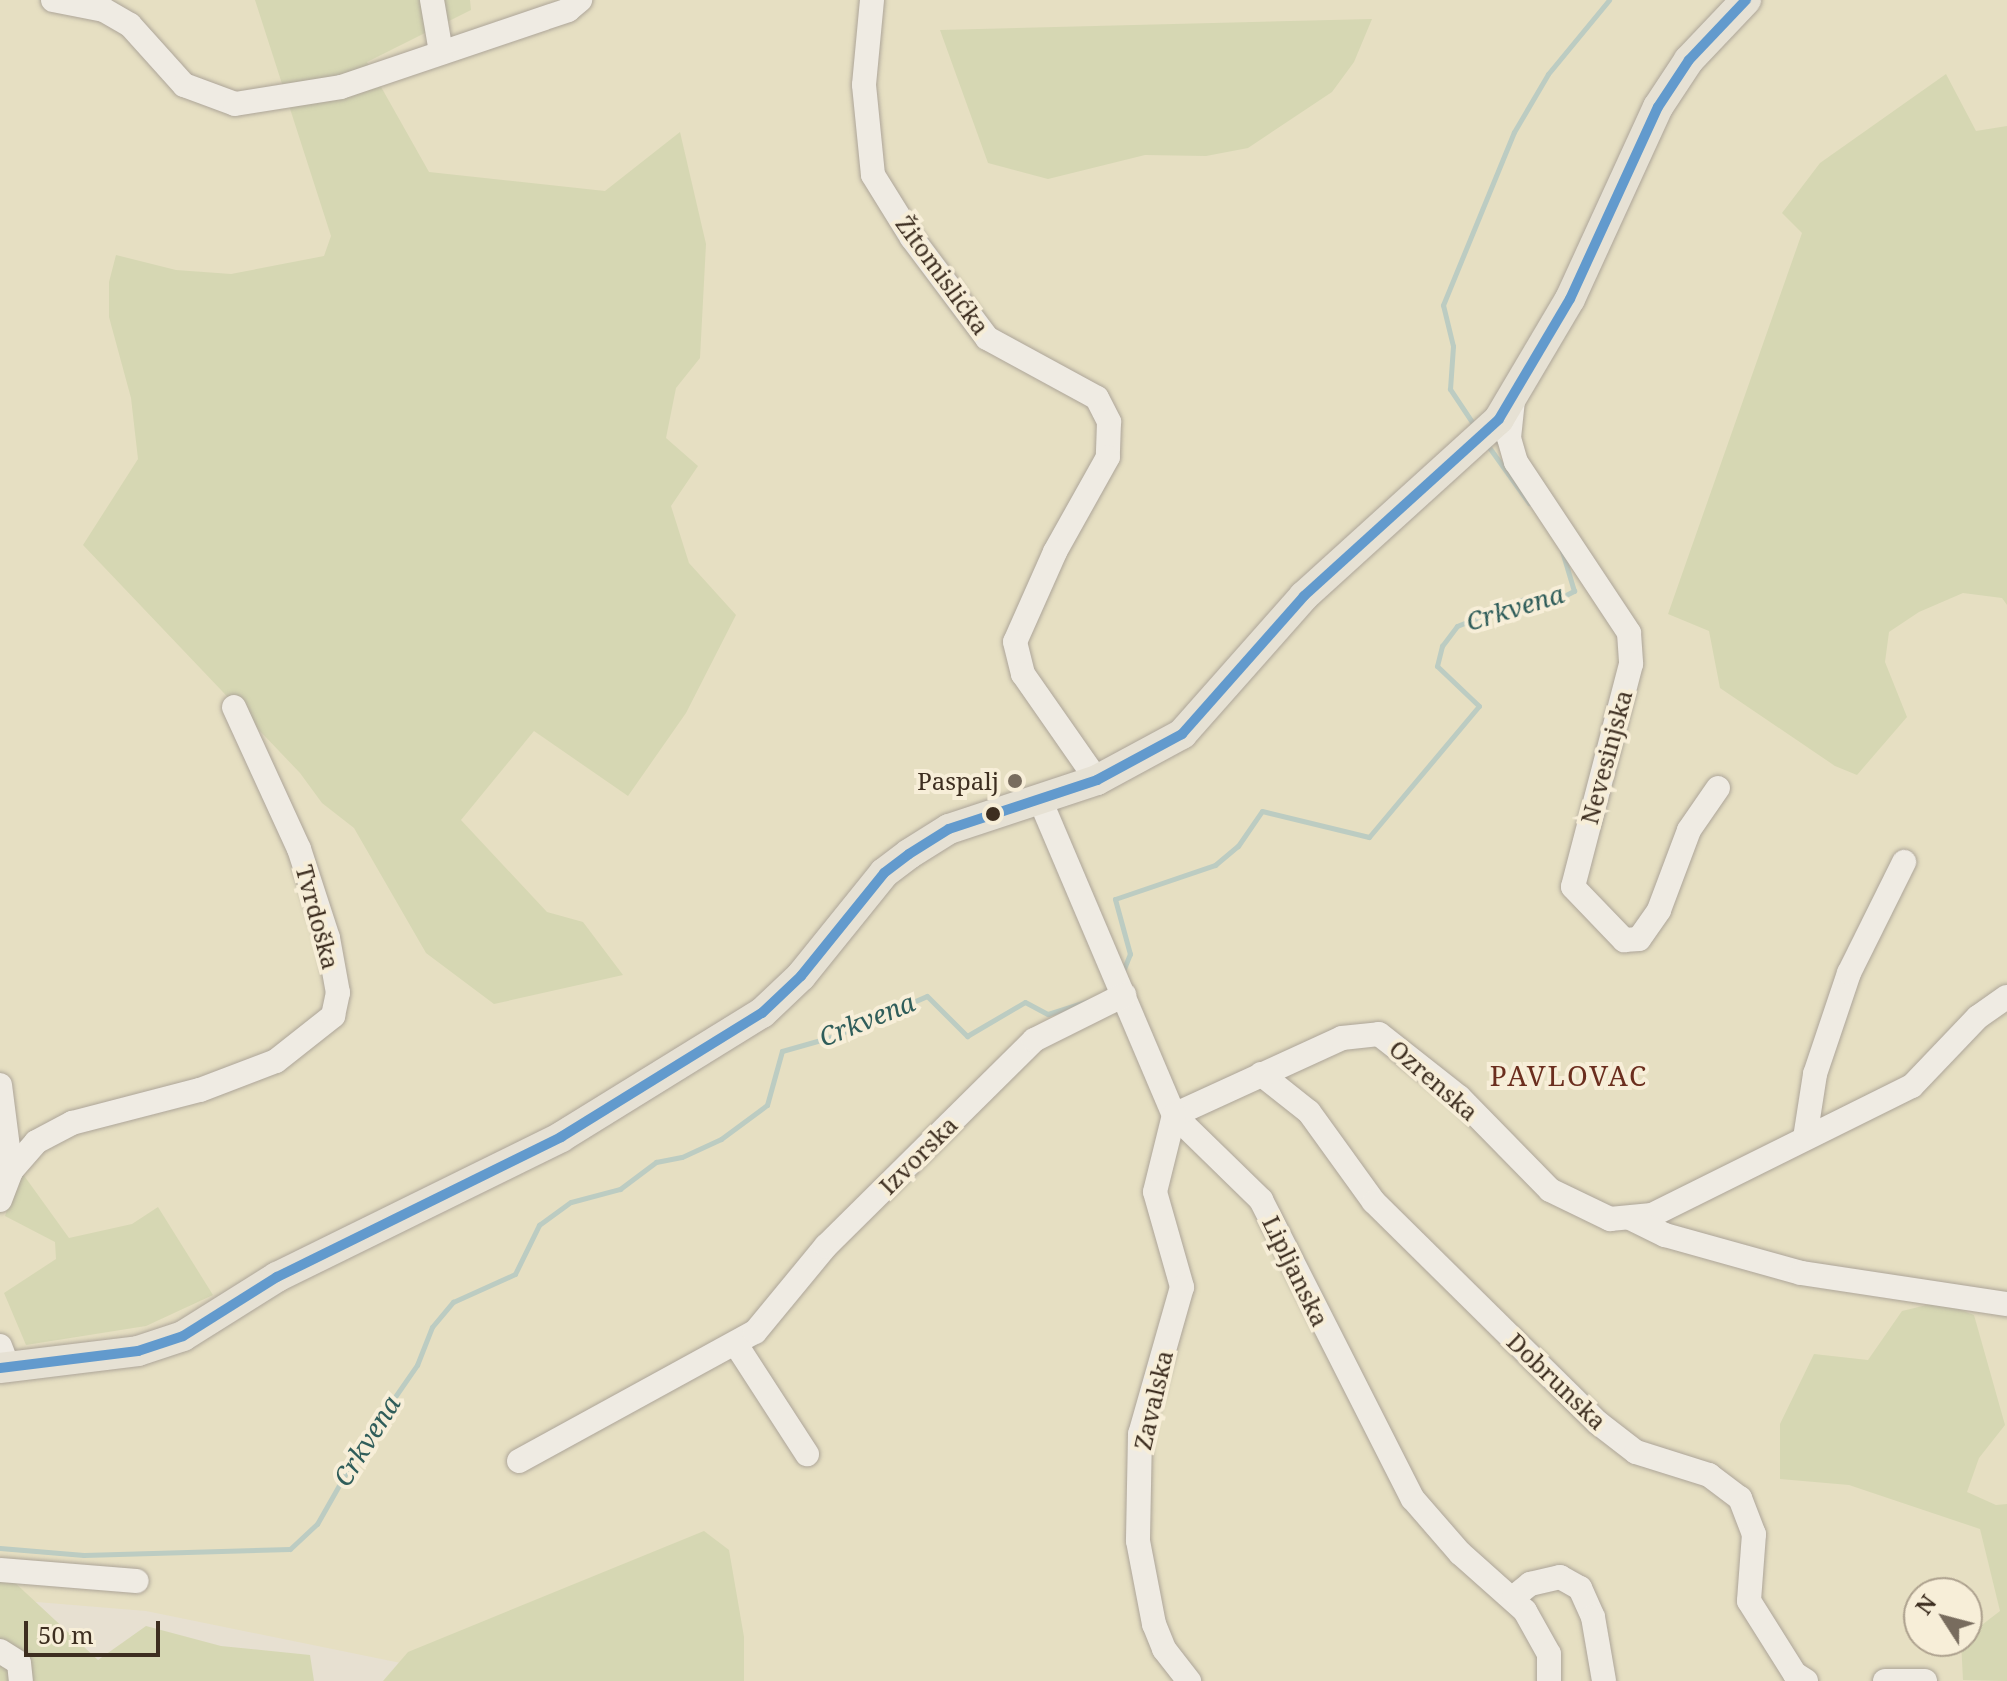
<!DOCTYPE html>
<html>
<head>
<meta charset="utf-8">
<style>
	body { margin:0 }
	#map { position:relative; width:2007px; height:1681px; overflow:hidden; background:#e7e0d1; font-family:"Noto Serif",serif }
	div>[style] { position:absolute }
	[style*='--x'] { left:calc(var(--x)*1px); top:calc(var(--y)*1px); width:calc(var(--w)*1px); rotate:calc(var(--a)*1deg) }
	.farmland>* { inset:0; background:#e6dfc2 }
	.green>* { inset:0; background:#d6d7b3 }
	.stream>* { height:5px; margin:-2.5px; padding:0 2.5px; transform-origin:2.5px; border-radius:2.5px; background:#bcccc2 }
	.roads { filter:drop-shadow(0 0 2px #ada599) drop-shadow(0 0 2px #ada599) }
	.minor>* { height:24px; margin:-12px; padding:0 12px; transform-origin:12px; border-radius:12px; background:#efebe3 }
	.major>* { height:30px; margin:-15px; padding:0 15px; transform-origin:15px; border-radius:15px; background:#e6e1d4 }
	.bus-1>* { height:10px; margin:-5px; padding:0 5px; transform-origin:5px; border-radius:5px; background:#629acd }
	.dots>* { width:22px; height:22px; translate:-50% -50%; box-sizing:border-box; border:4px solid #f7eed8; border-radius:50% }
	span { translate:-50% -50%; white-space:nowrap; text-align:center; line-height:1.15; -webkit-text-stroke:8px #f7eed8; paint-order:stroke }
	.street-label { font-size:24px; color:#3d2e20 }
	.poi-label { font-size:24px; color:#3d2e20 }
	.right { translate:-100% -50%; text-align:right }
	.water-label { font-size:26px; color:#2f5d5a; font-style:italic }
	.quarter-label { font-size:28px; color:#6b2e1e; letter-spacing:2px }
	.north { position:absolute; left:1903px; top:1577px; width:80px; height:80px; box-sizing:border-box; background:#f7eed8; border:2px solid #ada18e; border-radius:50%; rotate:306deg; font-size:22px; font-weight:700; line-height:32px; text-align:center; color:#3d2e20 }
	.north::after { content:''; display:block; margin:auto; width:28px; height:36px; background:#786c5e; clip-path:polygon(50% 0,100% 100%,50% 72%,0 100%) }
	.scale { position:absolute; left:24px; top:1621px; width:136px; height:36px; box-sizing:border-box; border:4px solid #3d2e20; border-top:0; padding-left:10px; font-size:24px; line-height:28px; white-space:nowrap; color:#3d2e20; -webkit-text-stroke:6px #f7eed8; paint-order:stroke }
</style>
</head>
<body>
<div id="map">
	<div class="farmland">
		<i style="clip-path:polygon(evenodd,0 0,2007px 0,2007px 1681px,713px 1681px,440px 1671px,146px 1611px,0 1599px,0 0,1919px 1593px,1967px 1593px,1967px 1641px,1919px 1641px,1919px 1593px)"></i>
	</div>
	<div class="green">
		<i style="clip-path:polygon(255px 0,470px 0,471px 10px,367px 62px,429px 172px,605px 191px,680px 132px,706px 244px,700px 358px,676px 388px,666px 438px,698px 466px,671px 506px,689px 563px,736px 615px,686px 713px,628px 796px,534px 731px,461px 820px,547px 912px,583px 922px,623px 975px,494px 1004px,426px 953px,354px 828px,322px 803px,300px 773px,83px 545px,138px 459px,131px 398px,109px 317px,109px 282px,116px 255px,176px 270px,231px 274px,324px 256px,331px 236px)"></i>
		<i style="clip-path:polygon(1372px 19px,1354px 62px,1332px 92px,1248px 148px,1206px 156px,1145px 155px,1048px 179px,988px 163px,940px 30px)"></i>
		<i style="clip-path:polygon(1946px 74px,1976px 131px,2007px 126px,2007px 605px,2002px 598px,1963px 593px,1919px 612px,1889px 632px,1885px 662px,1907px 717px,1857px 775px,1835px 766px,1720px 688px,1709px 631px,1668px 614px,1802px 233px,1782px 213px,1820px 163px)"></i>
		<i style="clip-path:polygon(20px 1170px,69px 1238px,132px 1224px,158px 1207px,213px 1295px,146px 1326px,26px 1345px,4px 1293px,56px 1259px,55px 1242px,5px 1216px)"></i>
		<i style="clip-path:polygon(1939px 1302px,1974px 1315px,2005px 1425px,1979px 1458px,1967px 1492px,1996px 1505px,2007px 1504px,2007px 1681px,1963px 1680px,1961px 1641px,2000px 1611px,1980px 1529px,1849px 1485px,1780px 1479px,1780px 1424px,1814px 1354px,1868px 1360px,1902px 1311px)"></i>
		<i style="clip-path:polygon(704px 1531px,729px 1550px,744px 1637px,744px 1681px,383px 1681px,408px 1652px)"></i>
		<i style="clip-path:polygon(0 1578px,12px 1580px,98px 1660px,146px 1626px,221px 1646px,310px 1655px,314px 1681px,0 1681px)"></i>
	</div>
	<div class="stream">
		<i style="--x:1476;--y:428;--w:47;--a:-123.7"></i>
		<i style="--x:1450;--y:389;--w:43;--a:-86"></i>
		<i style="--x:1453;--y:346;--w:42;--a:-103.7"></i>
		<i style="--x:1443;--y:305;--w:187;--a:-67.7"></i>
		<i style="--x:1514;--y:132;--w:67;--a:-59.6"></i>
		<i style="--x:1548;--y:74;--w:96;--a:-50.5"></i>
		<i style="--x:1486;--y:443;--w:74;--a:54.4"></i>
		<i style="--x:1121;--y:976;--w:24;--a:-68"></i>
		<i style="--x:1130;--y:954;--w:57;--a:-105.3"></i>
		<i style="--x:1115;--y:899;--w:106;--a:-18.8"></i>
		<i style="--x:1215;--y:865;--w:30;--a:-40"></i>
		<i style="--x:1238;--y:846;--w:42;--a:-55.6"></i>
		<i style="--x:1262;--y:811;--w:110;--a:13.7"></i>
		<i style="--x:1369;--y:837;--w:171;--a:-50"></i>
		<i style="--x:1479;--y:706;--w:58;--a:-136.4"></i>
		<i style="--x:1437;--y:666;--w:21;--a:-76"></i>
		<i style="--x:1442;--y:646;--w:25;--a:-53"></i>
		<i style="--x:1457;--y:626;--w:72;--a:-21.9"></i>
		<i style="--x:1524;--y:599;--w:28;--a:6"></i>
		<i style="--x:1552;--y:602;--w:25;--a:-27"></i>
		<i style="--x:1574;--y:591;--w:42;--a:-106.7"></i>
		<i style="--x:0;--y:1548;--w:84;--a:4.8"></i>
		<i style="--x:84;--y:1555;--w:206;--a:-1.7"></i>
		<i style="--x:290;--y:1549;--w:37;--a:-43"></i>
		<i style="--x:317;--y:1524;--w:93;--a:-60.4"></i>
		<i style="--x:363;--y:1443;--w:95;--a:-55.3"></i>
		<i style="--x:417;--y:1365;--w:41;--a:-68.5"></i>
		<i style="--x:432;--y:1327;--w:33;--a:-50"></i>
		<i style="--x:453;--y:1302;--w:68;--a:-24.3"></i>
		<i style="--x:515;--y:1274;--w:55;--a:-63.9"></i>
		<i style="--x:539;--y:1225;--w:39;--a:-36"></i>
		<i style="--x:571;--y:1202;--w:51;--a:-14.9"></i>
		<i style="--x:620;--y:1189;--w:45;--a:-36.9"></i>
		<i style="--x:656;--y:1162;--w:26;--a:-11"></i>
		<i style="--x:682;--y:1157;--w:43;--a:-24.8"></i>
		<i style="--x:721;--y:1139;--w:57;--a:-36.5"></i>
		<i style="--x:767;--y:1105;--w:56;--a:-74.5"></i>
		<i style="--x:782;--y:1051;--w:55;--a:-15.8"></i>
		<i style="--x:835;--y:1036;--w:100;--a:-23.5"></i>
		<i style="--x:927;--y:996;--w:57;--a:45"></i>
		<i style="--x:967;--y:1036;--w:67;--a:-30.4"></i>
		<i style="--x:1025;--y:1002;--w:26;--a:28"></i>
		<i style="--x:1048;--y:1014;--w:42;--a:-18"></i>
	</div>
	<div class="roads">
		<div class="minor">
			<i style="--x:53;--y:0;--w:52;--a:11.1"></i>
			<i style="--x:104;--y:10;--w:30;--a:30"></i>
			<i style="--x:130;--y:25;--w:81;--a:48"></i>
			<i style="--x:184;--y:85;--w:54;--a:20.4"></i>
			<i style="--x:235;--y:104;--w:107;--a:-9.1"></i>
			<i style="--x:341;--y:87;--w:240;--a:-18.7"></i>
			<i style="--x:568;--y:10;--w:16;--a:-40"></i>
			<i style="--x:432;--y:0;--w:53;--a:80.2"></i>
			<i style="--x:872;--y:0;--w:85;--a:95.4"></i>
			<i style="--x:864;--y:85;--w:90;--a:84.3"></i>
			<i style="--x:873;--y:175;--w:74;--a:58.2"></i>
			<i style="--x:912;--y:238;--w:125;--a:53.1"></i>
			<i style="--x:987;--y:338;--w:125;--a:28.6"></i>
			<i style="--x:1097;--y:398;--w:27;--a:63"></i>
			<i style="--x:1109;--y:422;--w:35;--a:92"></i>
			<i style="--x:1108;--y:457;--w:109;--a:119.2"></i>
			<i style="--x:1055;--y:552;--w:98;--a:114"></i>
			<i style="--x:1015;--y:642;--w:33;--a:76"></i>
			<i style="--x:1023;--y:674;--w:129;--a:55.1"></i>
			<i style="--x:1513;--y:400;--w:38;--a:96"></i>
			<i style="--x:1509;--y:438;--w:25;--a:74"></i>
			<i style="--x:1516;--y:462;--w:205;--a:56.5"></i>
			<i style="--x:1629;--y:633;--w:31;--a:86"></i>
			<i style="--x:1631;--y:664;--w:230;--a:104.6"></i>
			<i style="--x:1573;--y:887;--w:74;--a:46.1"></i>
			<i style="--x:1624;--y:940;--w:15;--a:-4"></i>
			<i style="--x:1639;--y:939;--w:35;--a:-55"></i>
			<i style="--x:1659;--y:910;--w:85;--a:-69.4"></i>
			<i style="--x:1689;--y:830;--w:51;--a:-55.4"></i>
			<i style="--x:1041;--y:802;--w:340;--a:67"></i>
			<i style="--x:1174;--y:1115;--w:122;--a:44.3"></i>
			<i style="--x:1261;--y:1200;--w:335;--a:63.1"></i>
			<i style="--x:1413;--y:1499;--w:72;--a:49"></i>
			<i style="--x:1460;--y:1553;--w:87;--a:41.7"></i>
			<i style="--x:1525;--y:1611;--w:49;--a:60.8"></i>
			<i style="--x:1549;--y:1654;--w:27;--a:90"></i>
			<i style="--x:1261;--y:1074;--w:61;--a:38.4"></i>
			<i style="--x:1309;--y:1112;--w:111;--a:54.2"></i>
			<i style="--x:1374;--y:1202;--w:313;--a:44.6"></i>
			<i style="--x:1597;--y:1422;--w:49;--a:37.6"></i>
			<i style="--x:1636;--y:1452;--w:77;--a:17.5"></i>
			<i style="--x:1709;--y:1475;--w:39;--a:37"></i>
			<i style="--x:1740;--y:1498;--w:39;--a:69"></i>
			<i style="--x:1754;--y:1534;--w:67;--a:94.3"></i>
			<i style="--x:1749;--y:1601;--w:86;--a:57.8"></i>
			<i style="--x:1795;--y:1674;--w:13;--a:32"></i>
			<i style="--x:0;--y:1085;--w:87;--a:82.7"></i>
			<i style="--x:1174;--y:1115;--w:185;--a:-24.6"></i>
			<i style="--x:1342;--y:1038;--w:37;--a:-6"></i>
			<i style="--x:1379;--y:1034;--w:102;--a:38.2"></i>
			<i style="--x:1459;--y:1097;--w:130;--a:45.6"></i>
			<i style="--x:1550;--y:1190;--w:67;--a:25.8"></i>
			<i style="--x:1610;--y:1219;--w:42;--a:-5.4"></i>
			<i style="--x:1652;--y:1215;--w:290;--a:-26.4"></i>
			<i style="--x:1912;--y:1086;--w:95;--a:-46.3"></i>
			<i style="--x:1978;--y:1017;--w:35;--a:-35"></i>
			<i style="--x:1174;--y:1115;--w:79;--a:103.9"></i>
			<i style="--x:1155;--y:1192;--w:99;--a:74.1"></i>
			<i style="--x:1182;--y:1287;--w:153;--a:105.9"></i>
			<i style="--x:1140;--y:1434;--w:107;--a:91.1"></i>
			<i style="--x:1138;--y:1541;--w:85;--a:79.1"></i>
			<i style="--x:1154;--y:1624;--w:27;--a:68"></i>
			<i style="--x:1164;--y:1649;--w:41;--a:52"></i>
			<i style="--x:1805;--y:1138;--w:65;--a:-81.1"></i>
			<i style="--x:1815;--y:1074;--w:107;--a:-71.4"></i>
			<i style="--x:1849;--y:973;--w:124;--a:-63.6"></i>
			<i style="--x:0;--y:1200;--w:31;--a:-69"></i>
			<i style="--x:11;--y:1171;--w:38;--a:-49"></i>
			<i style="--x:36;--y:1142;--w:41;--a:-27.8"></i>
			<i style="--x:72;--y:1123;--w:132;--a:-14.5"></i>
			<i style="--x:200;--y:1090;--w:81;--a:-20.9"></i>
			<i style="--x:276;--y:1061;--w:73;--a:-38.3"></i>
			<i style="--x:333;--y:1016;--w:24;--a:-78"></i>
			<i style="--x:338;--y:993;--w:56;--a:-100.3"></i>
			<i style="--x:328;--y:938;--w:94;--a:-108"></i>
			<i style="--x:299;--y:849;--w:156;--a:-114.6"></i>
			<i style="--x:1630;--y:1218;--w:39;--a:26"></i>
			<i style="--x:1665;--y:1235;--w:141;--a:15.6"></i>
			<i style="--x:1801;--y:1273;--w:208;--a:8.6"></i>
			<i style="--x:0;--y:1346;--w:22;--a:69"></i>
			<i style="--x:737;--y:1346;--w:129;--a:57.1"></i>
			<i style="--x:519;--y:1461;--w:269;--a:-28.7"></i>
			<i style="--x:755;--y:1332;--w:112;--a:-50.5"></i>
			<i style="--x:826;--y:1246;--w:293;--a:-44.7"></i>
			<i style="--x:1034;--y:1040;--w:101;--a:-26.6"></i>
			<i style="--x:0;--y:1570;--w:137;--a:4.6"></i>
			<i style="--x:1514;--y:1597;--w:21;--a:-39"></i>
			<i style="--x:1530;--y:1584;--w:31;--a:-13"></i>
			<i style="--x:1560;--y:1577;--w:23;--a:29"></i>
			<i style="--x:1580;--y:1588;--w:32;--a:66"></i>
			<i style="--x:1593;--y:1617;--w:65;--a:80.2"></i>
			<i style="--x:0;--y:1651;--w:22;--a:32"></i>
			<i style="--x:19;--y:1663;--w:18;--a:84"></i>
			<i style="--x:1885;--y:1681;--w:40;--a:0"></i>
		</div>
		<div class="major">
			<i style="--x:0;--y:1368;--w:139;--a:-7"></i>
			<i style="--x:138;--y:1351;--w:47;--a:-18.4"></i>
			<i style="--x:183;--y:1336;--w:111;--a:-32.1"></i>
			<i style="--x:277;--y:1277;--w:317;--a:-26.2"></i>
			<i style="--x:561;--y:1137;--w:236;--a:-31.7"></i>
			<i style="--x:762;--y:1013;--w:54;--a:-43.5"></i>
			<i style="--x:801;--y:976;--w:132;--a:-51.1"></i>
			<i style="--x:884;--y:873;--w:31;--a:-37"></i>
			<i style="--x:909;--y:854;--w:47;--a:-32"></i>
			<i style="--x:949;--y:829;--w:156;--a:-18.3"></i>
			<i style="--x:1097;--y:780;--w:97;--a:-28.4"></i>
			<i style="--x:1182;--y:734;--w:184;--a:-48.5"></i>
			<i style="--x:1304;--y:596;--w:263;--a:-42.2"></i>
			<i style="--x:1499;--y:419;--w:139;--a:-59.4"></i>
			<i style="--x:1570;--y:299;--w:211;--a:-65.4"></i>
			<i style="--x:1658;--y:107;--w:56;--a:-56.6"></i>
			<i style="--x:1689;--y:60;--w:83;--a:-46.5"></i>
		</div>
	</div>
	<div class="bus-1">
		<i style="--x:0;--y:1368;--w:139;--a:-7"></i>
		<i style="--x:138;--y:1351;--w:47;--a:-18.4"></i>
		<i style="--x:183;--y:1336;--w:111;--a:-32.1"></i>
		<i style="--x:277;--y:1277;--w:317;--a:-26.2"></i>
		<i style="--x:561;--y:1137;--w:236;--a:-31.7"></i>
		<i style="--x:762;--y:1013;--w:54;--a:-43.5"></i>
		<i style="--x:801;--y:976;--w:132;--a:-51.1"></i>
		<i style="--x:884;--y:873;--w:31;--a:-37"></i>
		<i style="--x:909;--y:854;--w:47;--a:-32"></i>
		<i style="--x:949;--y:829;--w:156;--a:-18.3"></i>
		<i style="--x:1097;--y:780;--w:97;--a:-28.4"></i>
		<i style="--x:1182;--y:734;--w:184;--a:-48.5"></i>
		<i style="--x:1304;--y:596;--w:263;--a:-42.2"></i>
		<i style="--x:1499;--y:419;--w:139;--a:-59.4"></i>
		<i style="--x:1570;--y:299;--w:211;--a:-65.4"></i>
		<i style="--x:1658;--y:107;--w:56;--a:-56.6"></i>
		<i style="--x:1689;--y:60;--w:83;--a:-46.5"></i>
	</div>
	<div class="dots">
		<i style="left:1015px;top:781px;background:#786c5e"></i>
		<i style="left:993px;top:814px;background:#3d2e20"></i>
	</div>
	<div class="street-label">
		<span style="left:943px;top:275px;rotate:54deg">Žitomislićka</span>
		<span style="left:1606px;top:757px;rotate:-75deg">Nevesinjska</span>
		<span style="left:318px;top:917px;rotate:75deg">Tvrdoška</span>
		<span style="left:1434px;top:1080px;rotate:41deg">Ozrenska</span>
		<span style="left:918px;top:1155px;rotate:-45deg">Izvorska</span>
		<span style="left:1296px;top:1271px;rotate:64deg">Lipljanska</span>
		<span style="left:1557px;top:1381px;rotate:44deg">Dobrunska</span>
		<span style="left:1153px;top:1400px;rotate:-77deg">Zavalska</span>
	</div>
	<div class="poi-label">
		<span class="right" style="left:999px;top:781px">Paspalj</span>
	</div>
	<div class="water-label">
		<span style="left:1515px;top:608px;rotate:-17deg">Crkvena</span>
		<span style="left:867px;top:1020px;rotate:-22deg">Crkvena</span>
		<span style="left:367px;top:1441px;rotate:-58deg">Crkvena</span>
	</div>
	<div class="quarter-label">
		<span style="left:1569px;top:1075px">PAVLOVAC</span>
	</div>
	<div class="north">N</div>
	<div class="scale">50 m</div>
</div>
</body>
</html>
